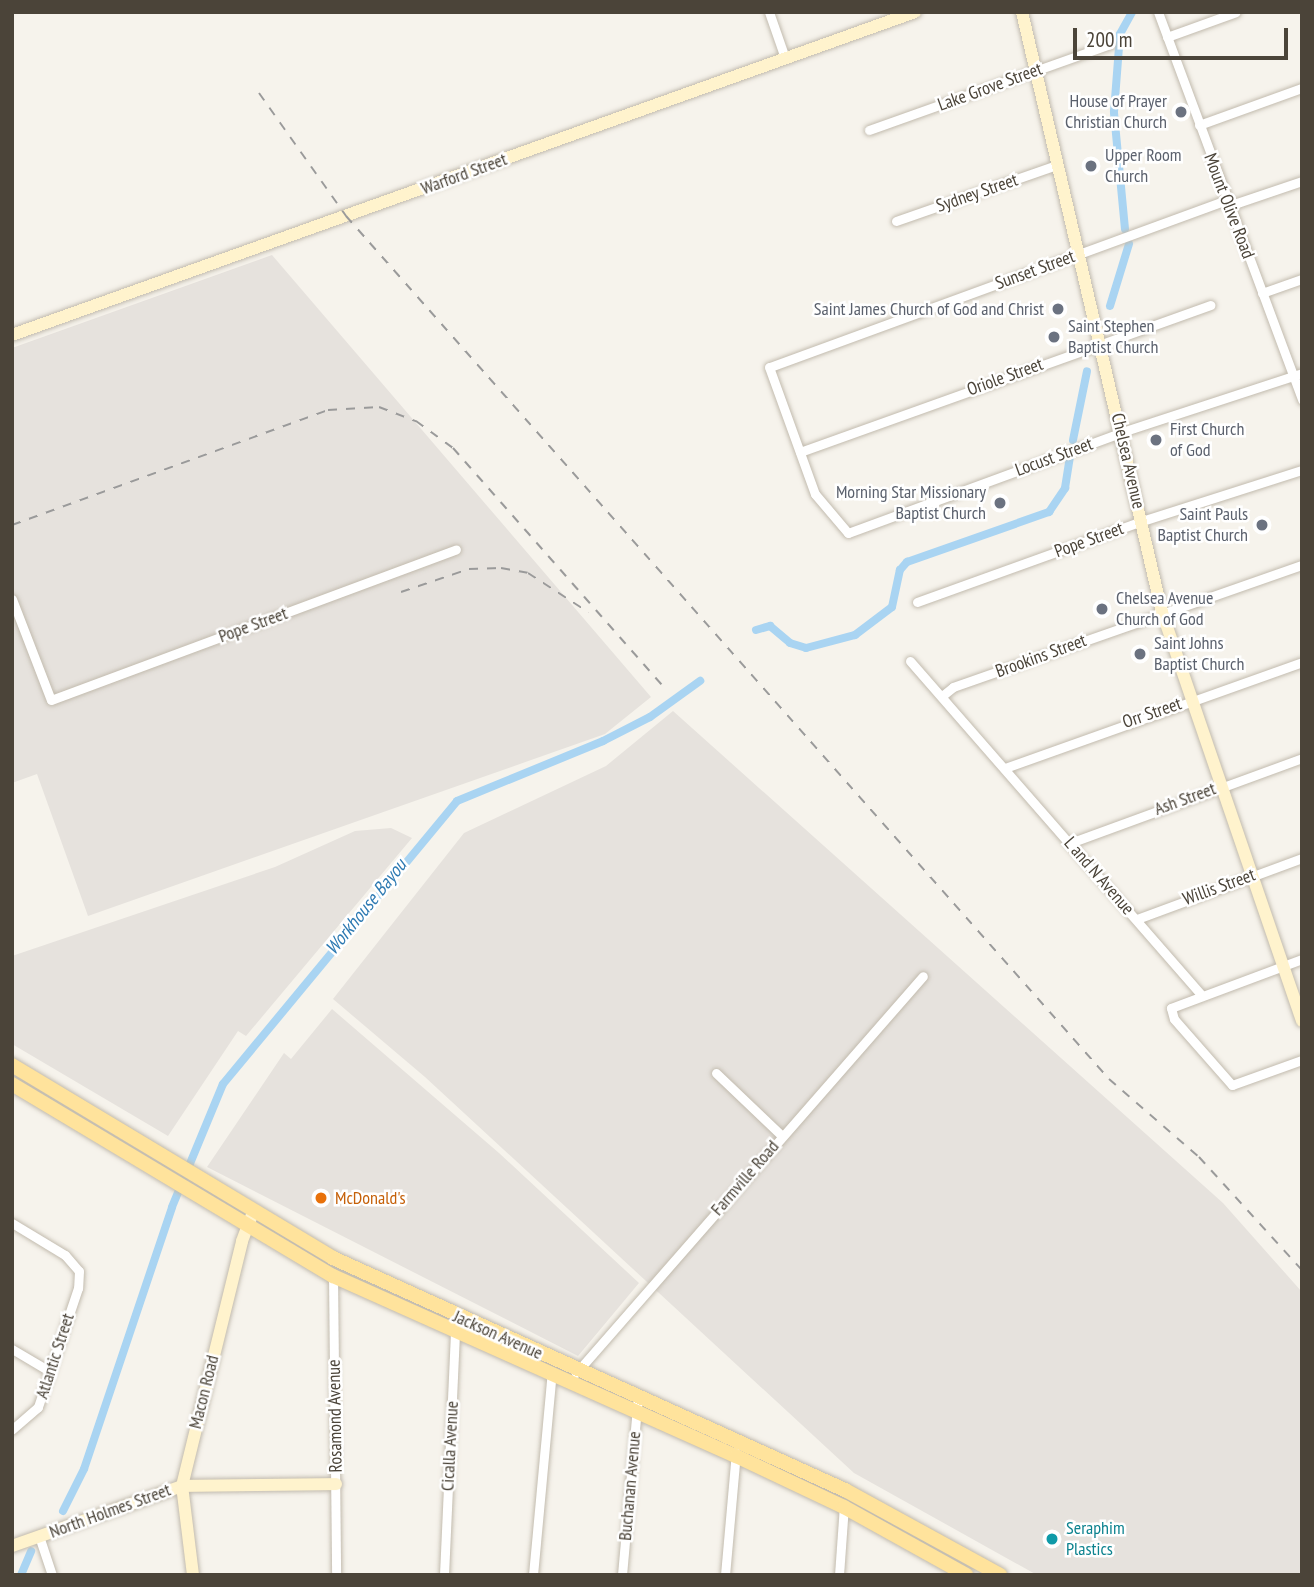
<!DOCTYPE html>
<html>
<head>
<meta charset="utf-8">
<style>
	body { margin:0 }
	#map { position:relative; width:1314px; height:1587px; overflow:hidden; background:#f6f3ec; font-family:"PT Sans Narrow",sans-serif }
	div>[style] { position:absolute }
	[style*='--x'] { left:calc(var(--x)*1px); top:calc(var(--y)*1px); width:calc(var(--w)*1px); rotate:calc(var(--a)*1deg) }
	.industrial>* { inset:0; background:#e6e2dd }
	.canal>* { height:8px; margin:-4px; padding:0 4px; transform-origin:4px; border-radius:4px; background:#a9d4f2 }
	.roads { filter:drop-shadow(0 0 2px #c2bbae) drop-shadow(0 0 2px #c2bbae) }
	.street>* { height:9px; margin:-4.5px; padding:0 4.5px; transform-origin:4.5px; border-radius:4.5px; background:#fff }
	.secondary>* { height:12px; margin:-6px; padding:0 6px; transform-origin:6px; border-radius:6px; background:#fff3cd }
	.primary>* { height:14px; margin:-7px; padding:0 7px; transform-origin:7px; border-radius:7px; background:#ffe39c }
	.rail>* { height:2px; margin-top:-1px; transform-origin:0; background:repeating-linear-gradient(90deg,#9a9a9a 0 9px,transparent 0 18px) }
	.dots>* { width:19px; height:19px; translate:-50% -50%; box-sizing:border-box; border:4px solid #fff; border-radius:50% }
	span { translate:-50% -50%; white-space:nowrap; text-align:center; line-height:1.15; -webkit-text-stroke:5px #fff; paint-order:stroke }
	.street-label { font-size:18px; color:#4b4439 }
	.worship-label { font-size:18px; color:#5b616d }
	.right { translate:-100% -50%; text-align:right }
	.left { translate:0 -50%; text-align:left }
	.food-label { font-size:18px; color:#c56008 }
	.culture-label { font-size:18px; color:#0d838f }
	.water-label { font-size:19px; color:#2e7ab2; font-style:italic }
	.frame { position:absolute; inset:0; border:14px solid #4b4439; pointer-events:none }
	.scale { position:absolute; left:1073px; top:28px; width:215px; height:32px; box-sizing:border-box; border:4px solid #4b4439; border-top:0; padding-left:9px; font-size:21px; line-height:24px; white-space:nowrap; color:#4b4439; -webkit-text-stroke:5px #fff; paint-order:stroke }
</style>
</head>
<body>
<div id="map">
	<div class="industrial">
		<i style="clip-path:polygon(272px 255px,651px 697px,605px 734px,88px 916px,37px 774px,12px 783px,12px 348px)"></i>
		<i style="clip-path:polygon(673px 711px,1223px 1203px,1302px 1292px,1302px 1575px,1037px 1575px,854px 1473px,425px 1077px,333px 999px,464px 833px,606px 766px)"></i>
		<i style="clip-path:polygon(391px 828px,412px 838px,246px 1036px,238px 1031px,168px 1136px,12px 1044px,12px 956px,275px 867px,355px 831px)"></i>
		<i style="clip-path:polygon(332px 1009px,499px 1153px,639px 1283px,578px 1356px,207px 1167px,284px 1053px,291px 1059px)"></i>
	</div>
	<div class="canal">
		<i style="--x:1125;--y:229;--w:118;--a:-95.4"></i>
		<i style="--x:1114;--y:112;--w:78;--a:-85.6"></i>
		<i style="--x:1120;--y:34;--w:25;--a:-61"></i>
		<i style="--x:1110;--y:306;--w:65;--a:-73"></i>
		<i style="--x:1073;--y:440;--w:70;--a:-78.5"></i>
		<i style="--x:756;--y:630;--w:15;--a:-16"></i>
		<i style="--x:770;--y:626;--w:26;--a:40"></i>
		<i style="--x:790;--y:643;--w:17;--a:17"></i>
		<i style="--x:806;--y:648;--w:51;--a:-14.9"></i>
		<i style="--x:855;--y:635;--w:46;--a:-37.1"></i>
		<i style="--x:892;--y:607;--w:38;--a:-78"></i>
		<i style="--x:900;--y:570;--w:11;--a:-49"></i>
		<i style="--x:907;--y:562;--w:151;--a:-19.4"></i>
		<i style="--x:1049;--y:512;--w:29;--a:-56"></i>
		<i style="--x:1065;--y:488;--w:31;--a:-81"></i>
		<i style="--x:63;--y:1511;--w:47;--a:-63.4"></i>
		<i style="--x:84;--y:1469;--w:276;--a:-71.4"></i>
		<i style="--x:172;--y:1207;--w:133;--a:-67.5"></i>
		<i style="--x:223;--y:1084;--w:367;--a:-50.4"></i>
		<i style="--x:457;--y:801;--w:158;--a:-22.3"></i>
		<i style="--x:603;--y:741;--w:53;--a:-27.1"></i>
		<i style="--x:650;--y:717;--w:62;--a:-35.8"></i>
		<i style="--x:21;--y:1575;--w:26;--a:-67"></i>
	</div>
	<div class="roads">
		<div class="street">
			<i style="--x:769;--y:12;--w:49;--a:70.8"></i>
			<i style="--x:1158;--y:12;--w:414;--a:69.6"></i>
			<i style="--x:1167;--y:37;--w:73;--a:-19.9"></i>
			<i style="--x:1199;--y:125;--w:109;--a:-19.8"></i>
			<i style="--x:869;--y:130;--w:256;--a:-19.6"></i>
			<i style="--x:1302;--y:181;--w:69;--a:161.3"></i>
			<i style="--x:1237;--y:203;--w:16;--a:-176"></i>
			<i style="--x:1221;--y:202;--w:481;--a:159.9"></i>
			<i style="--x:769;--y:367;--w:135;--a:70.1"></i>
			<i style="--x:815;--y:494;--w:51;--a:49.8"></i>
			<i style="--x:848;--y:533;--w:292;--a:-20.2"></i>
			<i style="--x:1122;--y:432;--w:189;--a:-18.1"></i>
			<i style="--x:896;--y:221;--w:170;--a:-19.2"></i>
			<i style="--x:1262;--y:293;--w:42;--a:-19.3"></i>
			<i style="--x:800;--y:452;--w:436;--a:-19.7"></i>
			<i style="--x:12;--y:599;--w:108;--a:68.9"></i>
			<i style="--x:51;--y:700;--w:432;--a:-20.4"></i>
			<i style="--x:917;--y:602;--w:239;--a:-19.8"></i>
			<i style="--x:1142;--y:521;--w:168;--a:-17.7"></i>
			<i style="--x:910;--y:661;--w:442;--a:48.9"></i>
			<i style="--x:942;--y:696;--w:14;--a:-39"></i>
			<i style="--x:953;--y:687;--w:370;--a:-19.3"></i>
			<i style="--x:1005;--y:768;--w:315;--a:-19.6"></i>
			<i style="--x:1070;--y:843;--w:247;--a:-20.1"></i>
			<i style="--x:1137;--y:919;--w:176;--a:-20.3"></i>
			<i style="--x:1302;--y:959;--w:140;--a:159.5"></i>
			<i style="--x:1171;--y:1008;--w:11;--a:75"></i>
			<i style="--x:1174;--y:1019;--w:88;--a:48.7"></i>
			<i style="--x:1232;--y:1085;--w:74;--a:-19.7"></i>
			<i style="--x:716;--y:1073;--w:91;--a:43.7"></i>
			<i style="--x:12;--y:1223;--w:62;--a:31.1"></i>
			<i style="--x:65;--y:1255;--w:21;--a:49"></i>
			<i style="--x:79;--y:1271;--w:17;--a:93"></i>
			<i style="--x:78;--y:1288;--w:126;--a:108.6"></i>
			<i style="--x:38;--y:1407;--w:35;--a:139"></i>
			<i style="--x:333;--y:1274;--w:301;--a:89.4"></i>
			<i style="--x:12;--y:1349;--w:43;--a:30.7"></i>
			<i style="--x:576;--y:1373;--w:527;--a:-48.84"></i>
			<i style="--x:39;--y:1536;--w:41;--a:71.6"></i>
			<i style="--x:444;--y:1575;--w:246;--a:-87.4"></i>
			<i style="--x:533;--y:1575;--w:204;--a:-84.7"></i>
			<i style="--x:622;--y:1575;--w:179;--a:-84.9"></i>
			<i style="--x:725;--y:1575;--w:123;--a:-84.9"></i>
			<i style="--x:839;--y:1575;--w:69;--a:-85.9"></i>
		</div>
		<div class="secondary">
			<i style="--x:1022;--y:12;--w:616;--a:76.87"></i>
			<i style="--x:1162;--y:612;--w:432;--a:71.1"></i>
			<i style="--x:12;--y:335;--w:959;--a:-19.68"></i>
			<i style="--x:12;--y:1546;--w:180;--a:-19.4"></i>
			<i style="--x:182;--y:1486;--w:154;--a:-0.7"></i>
			<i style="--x:193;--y:1575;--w:90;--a:-97"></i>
			<i style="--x:182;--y:1486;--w:252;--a:-76.2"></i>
			<i style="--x:242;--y:1241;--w:30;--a:-69"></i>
		</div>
		<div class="primary">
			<i style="--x:12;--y:1065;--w:375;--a:31"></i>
			<i style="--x:333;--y:1258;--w:562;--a:24.38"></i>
			<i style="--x:845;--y:1490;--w:177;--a:28.7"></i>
			<i style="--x:12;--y:1084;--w:374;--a:30.9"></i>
			<i style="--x:333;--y:1276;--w:441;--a:24.1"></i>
			<i style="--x:736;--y:1456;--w:119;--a:25.3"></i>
			<i style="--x:844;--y:1507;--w:140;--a:29.1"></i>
		</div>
	</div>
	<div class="rail">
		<i style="--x:259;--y:93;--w:151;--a:54.7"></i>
		<i style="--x:346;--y:216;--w:1152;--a:48.52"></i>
		<i style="--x:1109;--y:1079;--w:119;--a:40.9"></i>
		<i style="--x:1199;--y:1157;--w:153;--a:47.7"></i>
		<i style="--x:12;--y:525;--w:336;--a:-20"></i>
		<i style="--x:328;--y:410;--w:51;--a:-3.4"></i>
		<i style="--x:379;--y:407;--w:40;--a:21"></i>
		<i style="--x:416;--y:421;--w:46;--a:36.1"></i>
		<i style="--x:453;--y:448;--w:324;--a:48.6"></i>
		<i style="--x:401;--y:592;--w:72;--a:-18.7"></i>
		<i style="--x:469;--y:569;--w:32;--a:-2"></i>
		<i style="--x:501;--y:568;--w:27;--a:10"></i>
		<i style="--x:528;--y:573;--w:72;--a:33"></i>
	</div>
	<div class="dots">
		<i style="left:1181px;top:112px;background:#6b7280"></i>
		<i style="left:1091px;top:166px;background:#6b7280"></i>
		<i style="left:1058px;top:309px;background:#6b7280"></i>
		<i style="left:1054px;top:337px;background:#6b7280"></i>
		<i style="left:1156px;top:440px;background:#6b7280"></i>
		<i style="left:1000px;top:503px;background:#6b7280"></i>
		<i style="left:1262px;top:525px;background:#6b7280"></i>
		<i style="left:1102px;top:609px;background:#6b7280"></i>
		<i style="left:1140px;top:654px;background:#6b7280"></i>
		<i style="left:321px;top:1198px;background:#e8710a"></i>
		<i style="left:1052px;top:1539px;background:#0f9aa8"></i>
	</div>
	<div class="street-label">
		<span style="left:990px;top:87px;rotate:-20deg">Lake Grove Street</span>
		<span style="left:464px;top:174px;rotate:-20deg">Warford Street</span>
		<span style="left:977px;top:193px;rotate:-19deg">Sydney Street</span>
		<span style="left:1229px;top:206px;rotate:69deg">Mount Olive Road</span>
		<span style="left:1035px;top:270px;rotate:-20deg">Sunset Street</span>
		<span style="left:1005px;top:377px;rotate:-20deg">Oriole Street</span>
		<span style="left:1054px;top:457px;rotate:-20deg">Locust Street</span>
		<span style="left:1128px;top:461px;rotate:77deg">Chelsea Avenue</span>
		<span style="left:1089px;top:540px;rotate:-20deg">Pope Street</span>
		<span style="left:253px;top:625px;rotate:-20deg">Pope Street</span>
		<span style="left:1041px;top:656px;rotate:-20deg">Brookins Street</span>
		<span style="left:1152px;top:713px;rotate:-19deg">Orr Street</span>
		<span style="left:1185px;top:799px;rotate:-20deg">Ash Street</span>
		<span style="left:1099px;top:876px;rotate:49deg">L and N Avenue</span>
		<span style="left:1219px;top:887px;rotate:-20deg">Willis Street</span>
		<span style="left:745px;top:1178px;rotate:-49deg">Farmville Road</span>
		<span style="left:498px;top:1335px;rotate:24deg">Jackson Avenue</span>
		<span style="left:55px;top:1356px;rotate:-72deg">Atlantic Street</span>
		<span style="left:204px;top:1392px;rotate:-76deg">Macon Road</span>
		<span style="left:335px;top:1416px;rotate:-91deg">Rosamond Avenue</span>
		<span style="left:450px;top:1446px;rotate:-87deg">Cicalla Avenue</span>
		<span style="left:630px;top:1486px;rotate:-85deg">Buchanan Avenue</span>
		<span style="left:110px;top:1511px;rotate:-20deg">North Holmes Street</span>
	</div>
	<div class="worship-label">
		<span class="right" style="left:1167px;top:112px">House of Prayer<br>Christian Church</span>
		<span class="left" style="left:1105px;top:166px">Upper Room<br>Church</span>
		<span class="right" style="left:1044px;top:309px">Saint James Church of God and Christ</span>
		<span class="left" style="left:1068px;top:337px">Saint Stephen<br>Baptist Church</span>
		<span class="left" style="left:1170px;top:440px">First Church<br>of God</span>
		<span class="right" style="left:986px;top:503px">Morning Star Missionary<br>Baptist Church</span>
		<span class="right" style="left:1248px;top:525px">Saint Pauls<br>Baptist Church</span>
		<span class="left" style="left:1116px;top:609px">Chelsea Avenue<br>Church of God</span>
		<span class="left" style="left:1154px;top:654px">Saint Johns<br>Baptist Church</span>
	</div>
	<div class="food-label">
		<span class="left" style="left:335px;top:1198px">McDonald's</span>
	</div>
	<div class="culture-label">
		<span class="left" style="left:1066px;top:1539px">Seraphim<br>Plastics</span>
	</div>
	<div class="water-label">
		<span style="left:366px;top:907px;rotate:-51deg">Workhouse Bayou</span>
	</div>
	<div class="frame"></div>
	<div class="scale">200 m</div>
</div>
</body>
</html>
